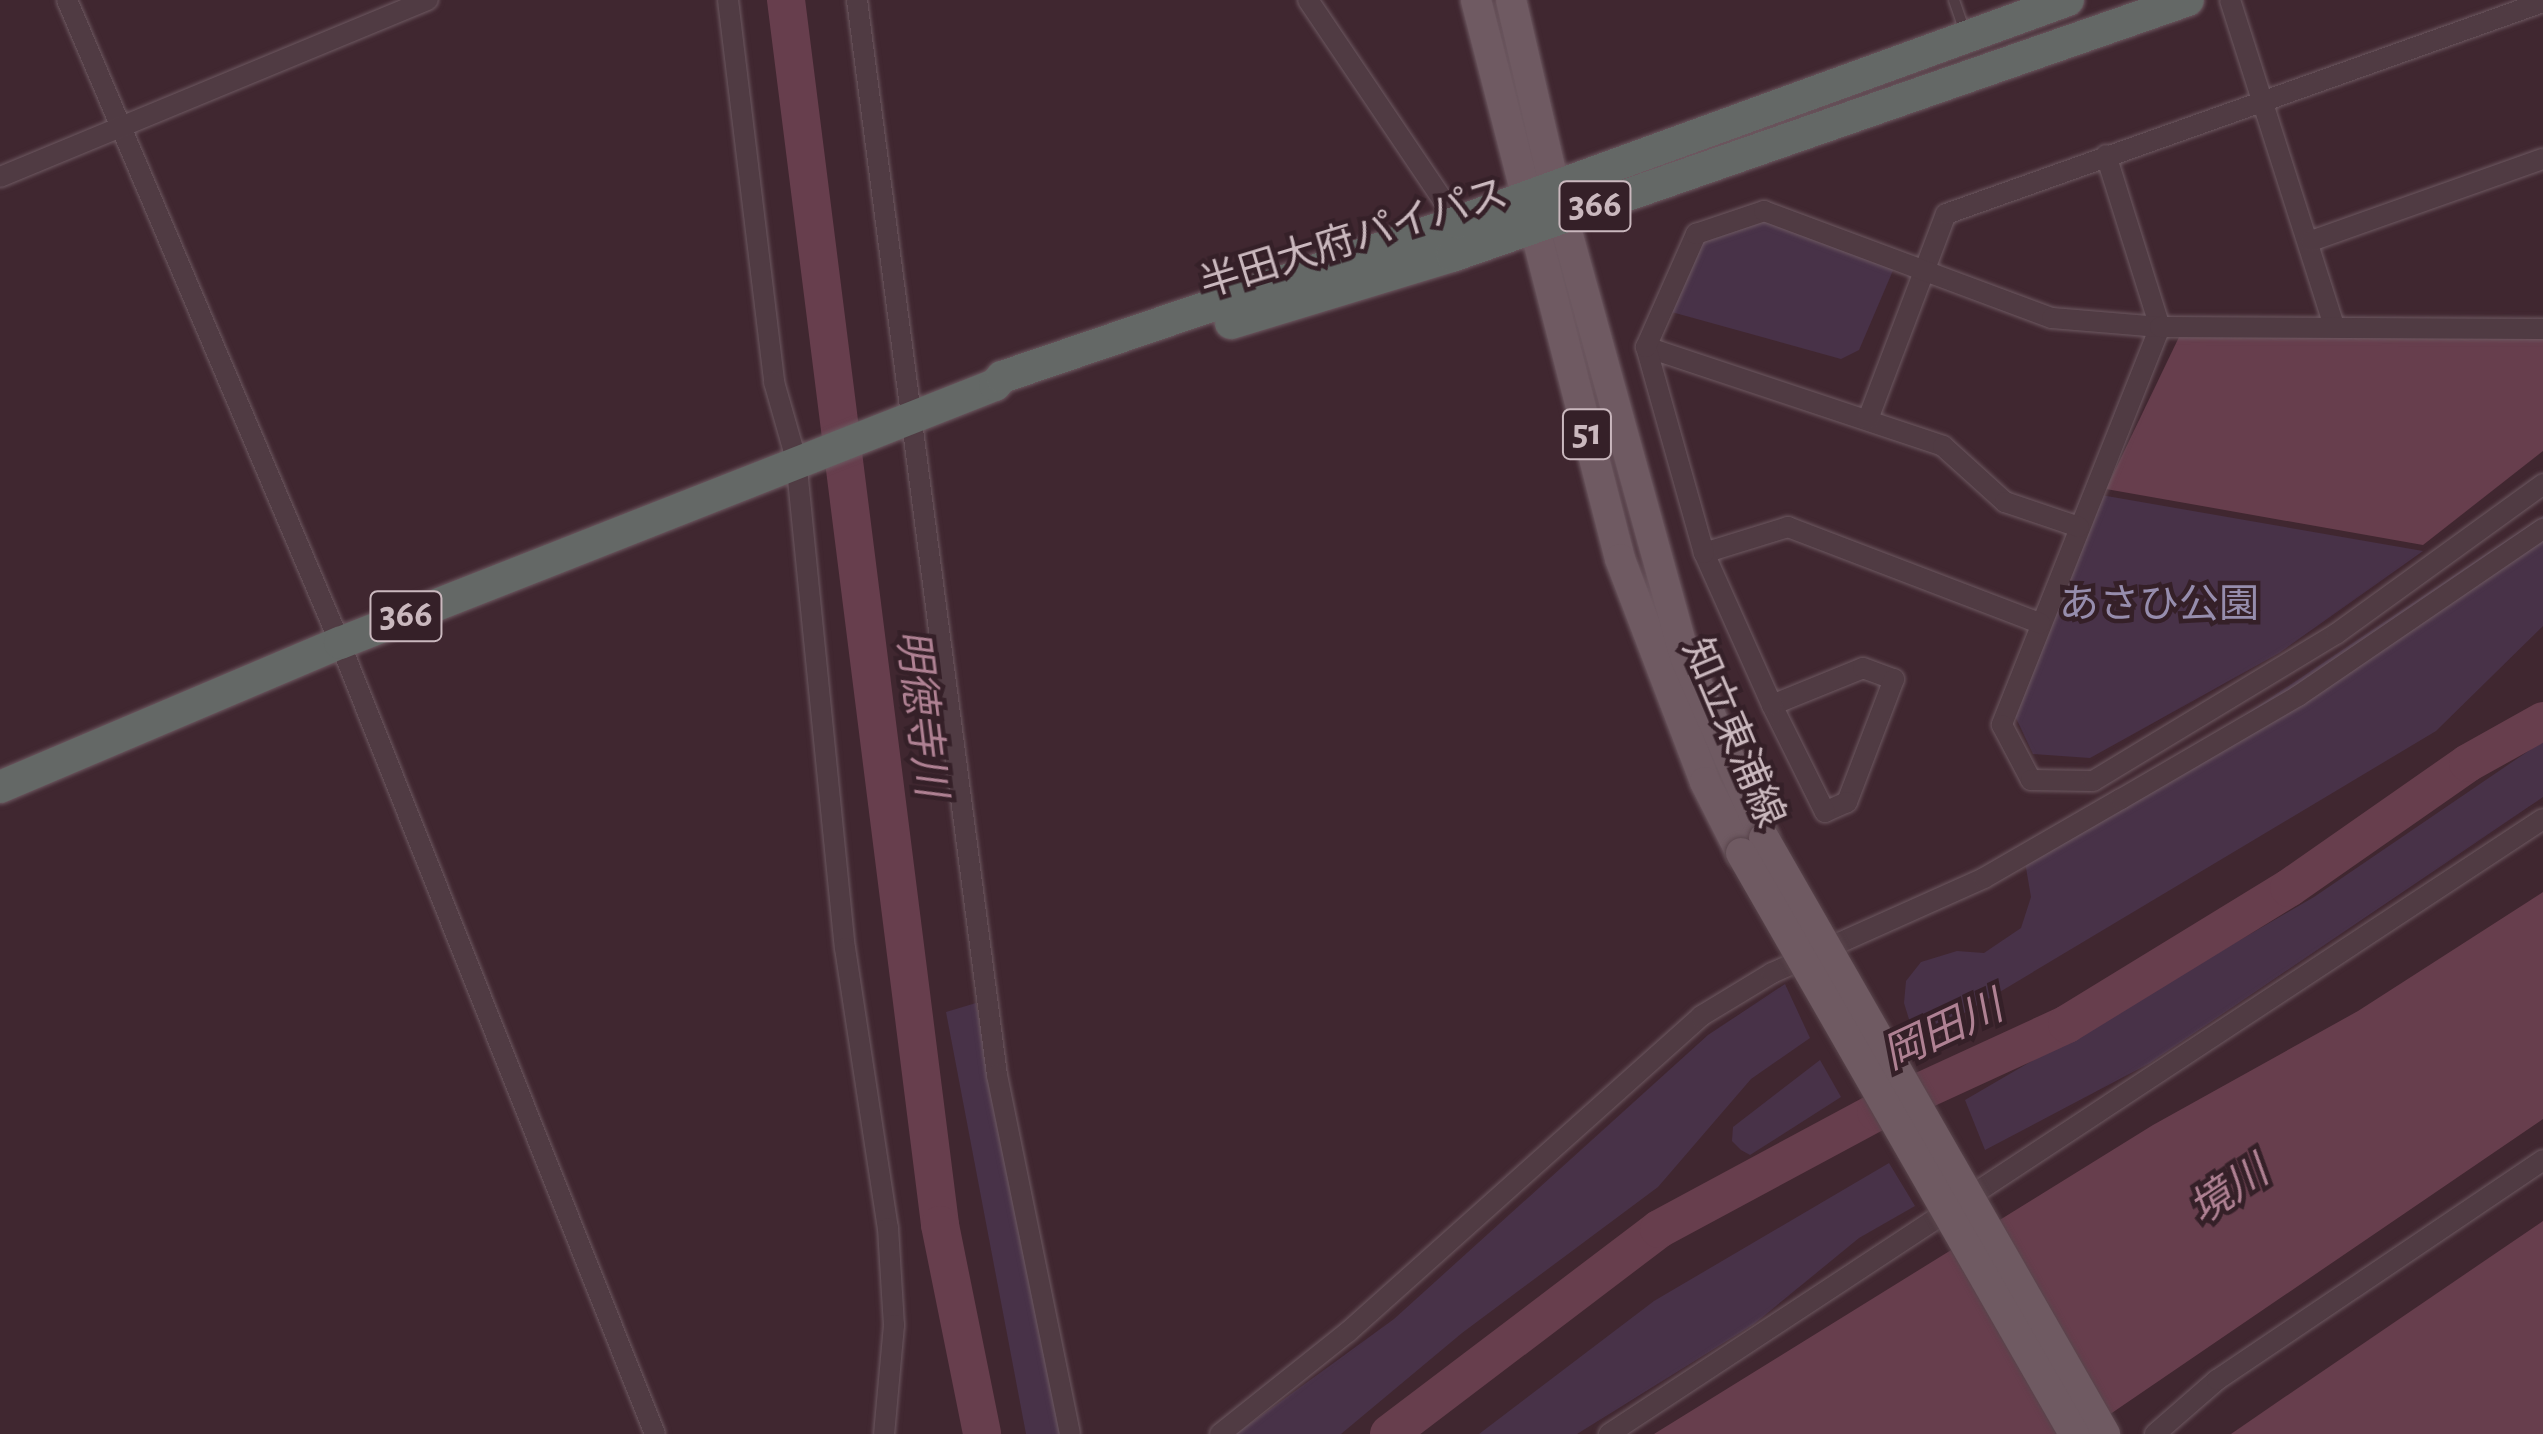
<!DOCTYPE html>
<html>
<head>
<meta charset="utf-8">
<style>
	body { margin:0 }
	#map { position:relative; width:2543px; height:1434px; overflow:hidden; background:#402730; font-family:"Alegreya Sans","Noto Sans JP",sans-serif }
	div>[style] { position:absolute }
	[style*='--x'] { left:calc(var(--x)*1px); top:calc(var(--y)*1px); width:calc(var(--w)*1px); rotate:calc(var(--a)*1deg) }
	.green>* { inset:0; background:#483248 }
	.water>* { inset:0; background:#673e4d }
	.river>* { height:38px; margin:-19px; padding:0 19px; transform-origin:19px; border-radius:19px; background:#673e4d }
	.roads { filter:drop-shadow(0 0 2px #6d5961) drop-shadow(0 0 2px #6d5961) }
	.service>* { height:10px; margin:-5px; padding:0 5px; transform-origin:5px; border-radius:5px; background:#503b43 }
	.minor>* { height:20px; margin:-10px; padding:0 10px; transform-origin:10px; border-radius:10px; background:#503b43 }
	.primary>* { height:30px; margin:-15px; padding:0 15px; transform-origin:15px; border-radius:15px; background:#6f5a62 }
	.trunk>* { height:32px; margin:-16px; padding:0 16px; transform-origin:16px; border-radius:16px; background:#646866 }
	.bridges { filter:drop-shadow(0 0 2px #59454c) drop-shadow(0 0 2px #59454c) }
	.primary-bridge>* { height:30px; margin:-15px; padding:0 15px; transform-origin:15px; border-radius:15px; background:#6f5a62 }
	span { translate:-50% -50%; white-space:nowrap; text-align:center; line-height:1.15; -webkit-text-stroke:9px #352028; paint-order:stroke }
	.shield-label span { padding:2px 8px; background:#352028; border:2px solid; border-radius:8px; -webkit-text-stroke-width:0 }
	.shield-label { font-size:38px; color:#cab8be; font-weight:700 }
	.street-label { font-size:40px; color:#cab8be }
	.park-label { font-size:40px; color:#968dad }
	.water-label { font-size:42px; color:#af8193; font-style:italic }
</style>
</head>
<body>
<div id="map">
	<div class="green">
		<i style="clip-path:polygon(1764px 211px,1900px 254px,1859px 350px,1841px 359px,1668px 311px,1696px 234px)"></i>
		<i style="clip-path:polygon(2101px 495px,2423px 551px,2279px 653px,2090px 758px,2033px 754px,2008px 701px)"></i>
		<i style="clip-path:polygon(2543px 516px,2543px 626px,2436px 731px,1916px 1042px,1904px 1003px,1906px 981px,1921px 962px,1957px 951px,1984px 953px,2021px 928px,2031px 897px,2025px 862px)"></i>
		<i style="clip-path:polygon(2543px 741px,2543px 797px,2150px 1063px,1985px 1150px,1965px 1100px,2314px 897px)"></i>
		<i style="clip-path:polygon(1785px 984px,1810px 1038px,1751px 1079px,1658px 1187px,1462px 1333px,1341px 1434px,1236px 1434px,1394px 1319px,1708px 1035px)"></i>
		<i style="clip-path:polygon(976px 1003px,1055px 1378px,1070px 1434px,1026px 1434px,946px 1012px)"></i>
		<i style="clip-path:polygon(1820px 1060px,1841px 1097px,1750px 1155px,1741px 1150px,1732px 1141px,1733px 1127px)"></i>
		<i style="clip-path:polygon(1889px 1163px,1915px 1206px,1859px 1238px,1754px 1324px,1577px 1434px,1479px 1434px,1654px 1301px)"></i>
	</div>
	<div class="water">
		<i style="clip-path:polygon(2543px 325px,2543px 451px,2423px 545px,2106px 489px,2180px 335px)"></i>
		<i style="clip-path:polygon(2543px 892px,2543px 1119px,2081px 1434px,1654px 1434px,2153px 1125px,2358px 1011px)"></i>
		<i style="clip-path:polygon(2543px 1221px,2543px 1434px,2231px 1434px,2276px 1403px)"></i>
	</div>
	<div class="river">
		<i style="--x:786;--y:0;--w:1235;--a:82.83"></i>
		<i style="--x:940;--y:1225;--w:213;--a:78.6"></i>
		<i style="--x:1389;--y:1434;--w:339;--a:-37.2"></i>
		<i style="--x:1659;--y:1229;--w:247;--a:-28.3"></i>
		<i style="--x:1876;--y:1112;--w:210;--a:-24.7"></i>
		<i style="--x:2067;--y:1024;--w:260;--a:-31.5"></i>
		<i style="--x:2289;--y:888;--w:218;--a:-34.9"></i>
		<i style="--x:2468;--y:763;--w:86;--a:-29.2"></i>
	</div>
	<div class="roads">
		<div class="service">
			<i style="--x:1954;--y:0;--w:34;--a:71"></i>
		</div>
		<div class="minor">
			<i style="--x:67;--y:0;--w:699;--a:67"></i>
			<i style="--x:340;--y:643;--w:851;--a:68.29"></i>
			<i style="--x:728;--y:0;--w:385;--a:83.1"></i>
			<i style="--x:774;--y:382;--w:80;--a:74.1"></i>
			<i style="--x:796;--y:459;--w:491;--a:84.3"></i>
			<i style="--x:845;--y:948;--w:283;--a:81.3"></i>
			<i style="--x:888;--y:1228;--w:97;--a:86.5"></i>
			<i style="--x:894;--y:1325;--w:109;--a:95.2"></i>
			<i style="--x:857;--y:0;--w:1084;--a:82.58"></i>
			<i style="--x:997;--y:1075;--w:366;--a:78.5"></i>
			<i style="--x:1308;--y:0;--w:268;--a:56"></i>
			<i style="--x:2230;--y:0;--w:341;--a:72.3"></i>
			<i style="--x:2106;--y:155;--w:180;--a:72.6"></i>
			<i style="--x:2160;--y:327;--w:428;--a:111.7"></i>
			<i style="--x:2002;--y:725;--w:62;--a:62.2"></i>
			<i style="--x:2031;--y:780;--w:62;--a:0.9"></i>
			<i style="--x:2093;--y:781;--w:284;--a:-31.2"></i>
			<i style="--x:2336;--y:634;--w:256;--a:-35.9"></i>
			<i style="--x:0;--y:177;--w:463;--a:-22.5"></i>
			<i style="--x:2311;--y:241;--w:246;--a:-19.5"></i>
			<i style="--x:1646;--y:347;--w:313;--a:18.4"></i>
			<i style="--x:1943;--y:446;--w:84;--a:42.1"></i>
			<i style="--x:2005;--y:502;--w:78;--a:18.7"></i>
			<i style="--x:1868;--y:419;--w:219;--a:-69.2"></i>
			<i style="--x:1946;--y:214;--w:634;--a:-19.55"></i>
			<i style="--x:1704;--y:553;--w:88;--a:-17.2"></i>
			<i style="--x:1788;--y:527;--w:270;--a:20.9"></i>
			<i style="--x:1772;--y:705;--w:98;--a:-22.1"></i>
			<i style="--x:1863;--y:668;--w:33;--a:20"></i>
			<i style="--x:1894;--y:679;--w:132;--a:110.9"></i>
			<i style="--x:1847;--y:802;--w:24;--a:156"></i>
			<i style="--x:1825;--y:812;--w:119;--a:-116.4"></i>
			<i style="--x:1772;--y:705;--w:167;--a:-114.1"></i>
			<i style="--x:1704;--y:553;--w:214;--a:-105.7"></i>
			<i style="--x:1646;--y:347;--w:124;--a:-66.1"></i>
			<i style="--x:1696;--y:234;--w:72;--a:-18.7"></i>
			<i style="--x:1764;--y:211;--w:307;--a:20.4"></i>
			<i style="--x:2052;--y:318;--w:108;--a:4.8"></i>
			<i style="--x:2160;--y:327;--w:383;--a:0.3"></i>
			<i style="--x:1220;--y:1434;--w:164;--a:-38.6"></i>
			<i style="--x:1348;--y:1332;--w:474;--a:-41.8"></i>
			<i style="--x:1701;--y:1016;--w:83;--a:-31.2"></i>
			<i style="--x:1772;--y:973;--w:232;--a:-24.1"></i>
			<i style="--x:1984;--y:878;--w:158;--a:-30"></i>
			<i style="--x:2121;--y:799;--w:205;--a:-30.2"></i>
			<i style="--x:2298;--y:696;--w:297;--a:-34.3"></i>
			<i style="--x:1609;--y:1434;--w:1118;--a:-33.36"></i>
			<i style="--x:2155;--y:1434;--w:82;--a:-41.1"></i>
			<i style="--x:2217;--y:1380;--w:393;--a:-34"></i>
		</div>
		<div class="primary">
			<i style="--x:1476;--y:0;--w:577;--a:75.55"></i>
			<i style="--x:1620;--y:559;--w:239;--a:69.1"></i>
			<i style="--x:1705;--y:782;--w:80;--a:63.1"></i>
			<i style="--x:1511;--y:0;--w:190;--a:76.9"></i>
			<i style="--x:1554;--y:185;--w:490;--a:74.5"></i>
			<i style="--x:1685;--y:657;--w:197;--a:66.4"></i>
		</div>
		<div class="trunk">
			<i style="--x:1231;--y:323;--w:231;--a:-16.9"></i>
			<i style="--x:1452;--y:256;--w:779;--a:-19.18"></i>
			<i style="--x:0;--y:787;--w:369;--a:-23"></i>
			<i style="--x:340;--y:643;--w:704;--a:-21.5"></i>
			<i style="--x:995;--y:385;--w:11;--a:-49"></i>
			<i style="--x:1002;--y:377;--w:482;--a:-18.8"></i>
			<i style="--x:1458;--y:222;--w:649;--a:-20"></i>
		</div>
	</div>
	<div class="bridges">
		<div class="primary-bridge">
			<i style="--x:1764;--y:838;--w:687;--a:60.22"></i>
			<i style="--x:1741;--y:853;--w:670;--a:60.18"></i>
		</div>
	</div>
	<div class="shield-label">
		<span style="left:1595px;top:206px">366</span>
		<span style="left:1587px;top:434px">51</span>
		<span style="left:406px;top:616px">366</span>
	</div>
	<div class="street-label">
		<span style="left:1354px;top:239px;rotate:-17deg">半田大府パイパス</span>
		<span style="left:1733px;top:733px;rotate:67deg">知立東浦線</span>
	</div>
	<div class="park-label">
		<span style="left:2159px;top:605px">あさひ公園</span>
	</div>
	<div class="water-label">
		<span style="left:921px;top:713px;rotate:83deg">明徳寺川</span>
		<span style="left:1943px;top:1031px;rotate:-25deg">岡田川</span>
		<span style="left:2229px;top:1191px;rotate:-34deg">境川</span>
	</div>
</div>
</body>
</html>
